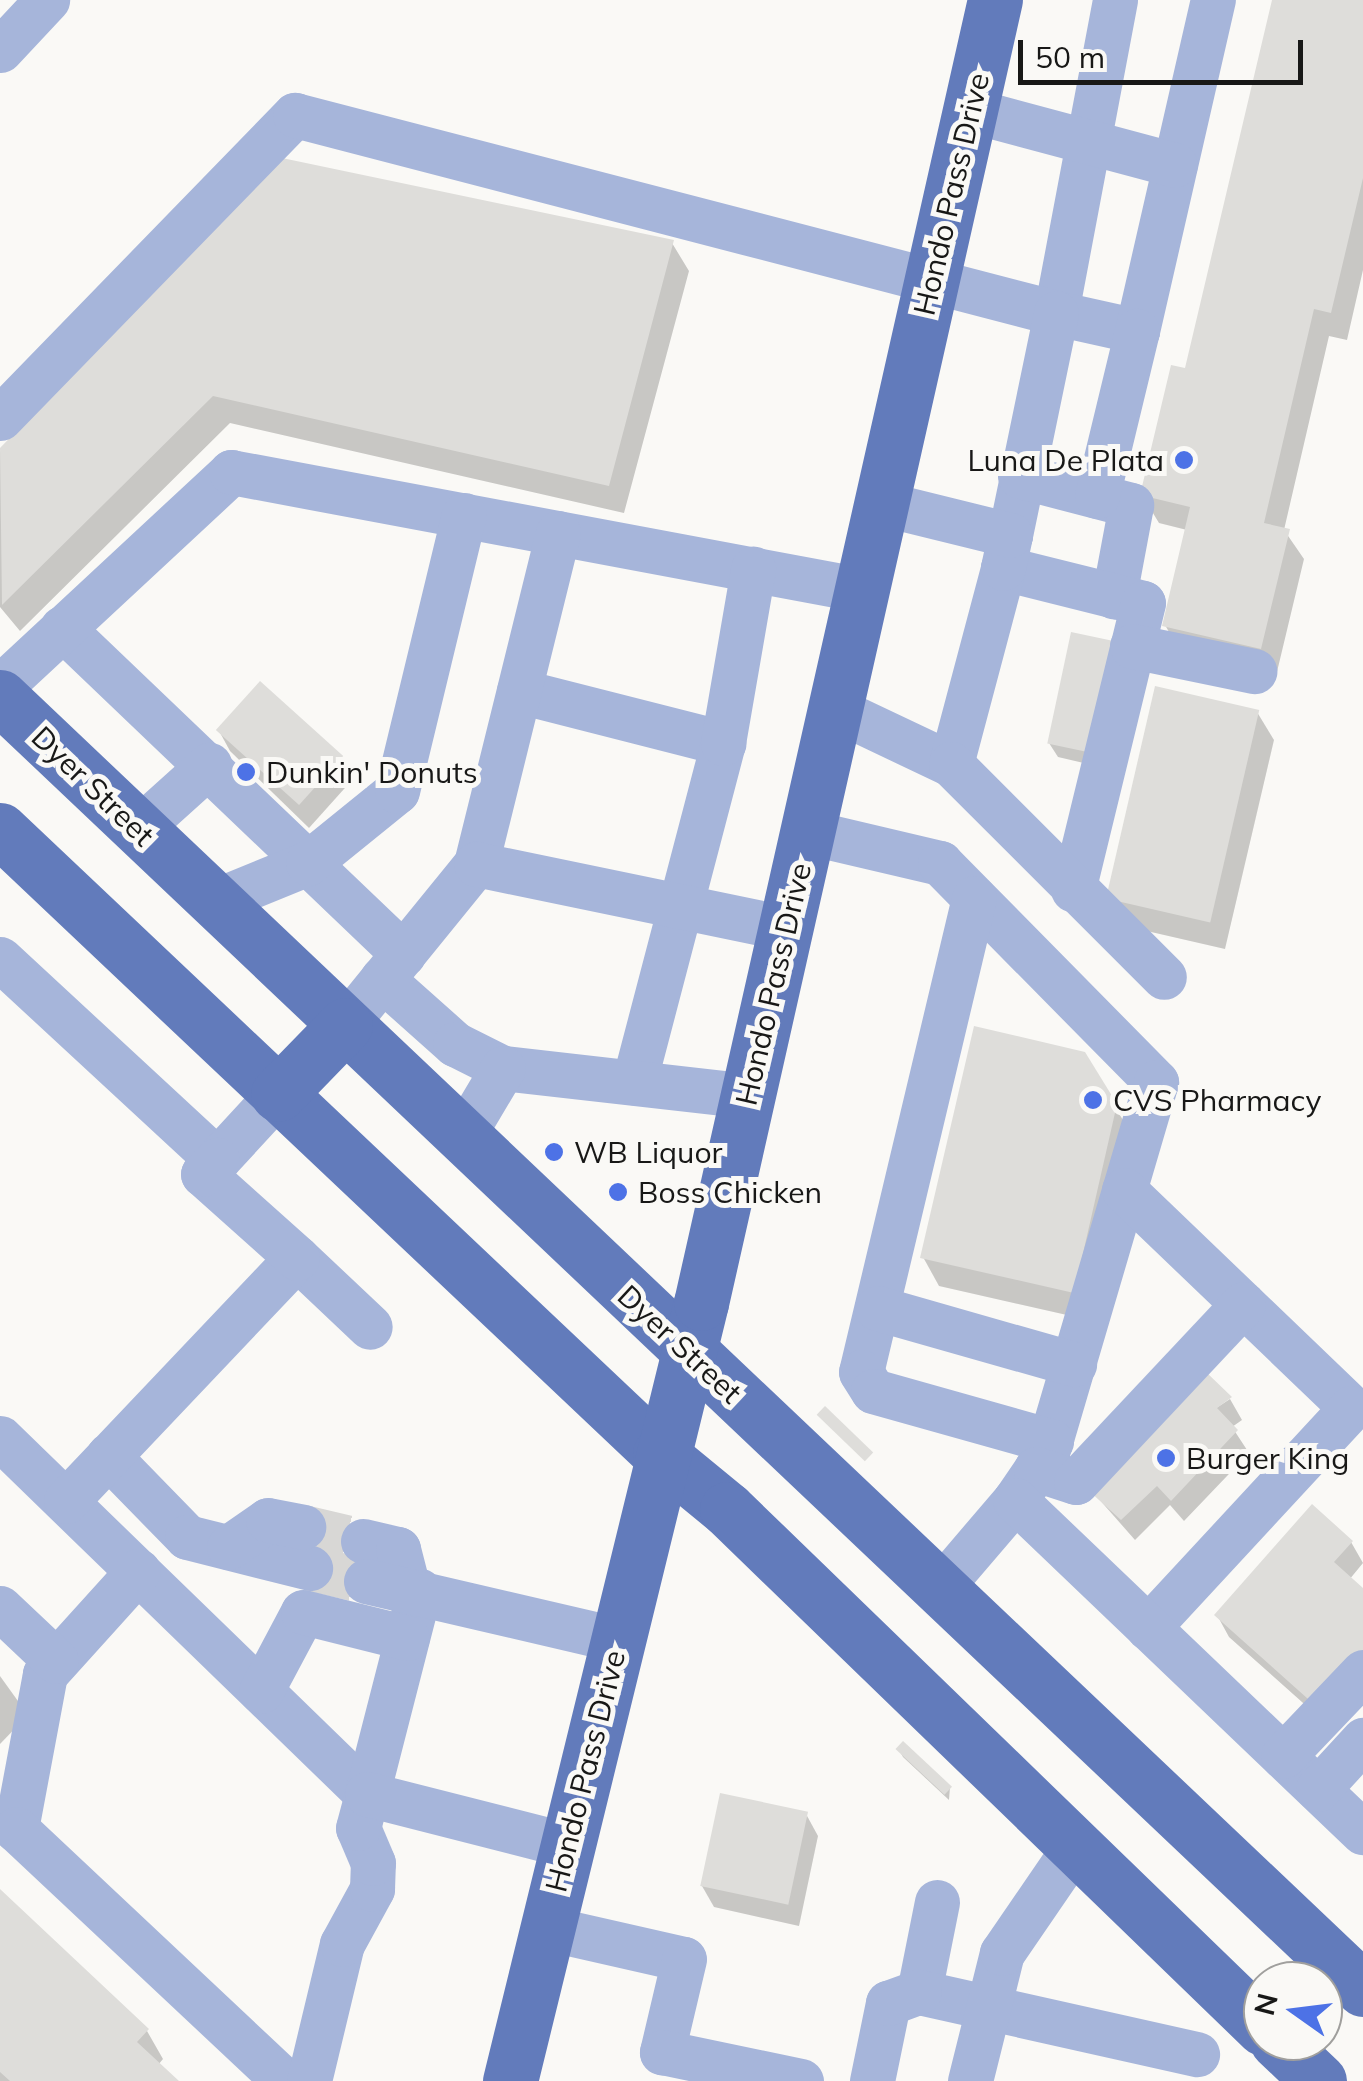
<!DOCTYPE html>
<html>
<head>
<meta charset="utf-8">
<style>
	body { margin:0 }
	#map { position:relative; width:1363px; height:2081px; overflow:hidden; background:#faf9f6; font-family:Mulish,sans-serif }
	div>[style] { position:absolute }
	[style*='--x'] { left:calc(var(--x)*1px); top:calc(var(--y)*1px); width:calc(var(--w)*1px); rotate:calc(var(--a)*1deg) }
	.shadow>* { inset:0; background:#0003 }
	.building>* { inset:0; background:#deddda; transform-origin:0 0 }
	.minor-tunnel>* { height:45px; margin-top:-22.5px; transform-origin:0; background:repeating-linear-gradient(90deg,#d8d7d5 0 45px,transparent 0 67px) }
	.minor>* { height:45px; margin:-22.5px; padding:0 22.5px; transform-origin:22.5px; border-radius:22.5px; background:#a6b5da }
	.major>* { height:55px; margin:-27.5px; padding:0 27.5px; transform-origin:27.5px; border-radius:27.5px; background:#627bbb }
	.dots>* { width:28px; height:28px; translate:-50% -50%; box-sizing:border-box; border:5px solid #faf9f6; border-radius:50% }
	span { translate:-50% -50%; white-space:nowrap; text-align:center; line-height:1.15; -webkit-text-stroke:10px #faf9f6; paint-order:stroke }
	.street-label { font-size:30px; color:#181817 }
	.poi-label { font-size:30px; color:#181817 }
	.right { translate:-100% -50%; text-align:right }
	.left { translate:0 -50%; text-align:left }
	.north { position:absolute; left:1243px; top:1961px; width:100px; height:100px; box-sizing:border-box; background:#faf9f6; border:2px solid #a09f9d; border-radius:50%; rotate:284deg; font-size:28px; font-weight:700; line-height:40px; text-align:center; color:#181817 }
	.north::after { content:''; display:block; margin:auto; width:35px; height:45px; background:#4d72e6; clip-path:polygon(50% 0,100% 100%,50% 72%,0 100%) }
	.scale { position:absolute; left:1018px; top:40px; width:285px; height:45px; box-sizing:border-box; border:5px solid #181817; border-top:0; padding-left:12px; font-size:30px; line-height:35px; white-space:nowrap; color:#181817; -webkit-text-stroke:8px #faf9f6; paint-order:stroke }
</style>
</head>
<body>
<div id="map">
	<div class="shadow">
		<i style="clip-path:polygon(1274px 0,1363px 0,1363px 270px,1347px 340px,1329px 336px,1284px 530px,1304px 559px,1276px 676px,1181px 653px,1165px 625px,1187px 530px,1159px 523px,1142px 495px,1187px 371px)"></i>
		<i style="clip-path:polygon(282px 161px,672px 243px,689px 271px,624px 513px,230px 423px,20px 631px,0 607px,0 452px)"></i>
		<i style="clip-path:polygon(1073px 635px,1105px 768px,1058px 757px,1049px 743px)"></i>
		<i style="clip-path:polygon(1257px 712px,1274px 740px,1225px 949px,1125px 926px,1109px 897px)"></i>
		<i style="clip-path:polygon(218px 729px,341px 758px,353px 779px,309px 828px,230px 751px)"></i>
		<i style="clip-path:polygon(1083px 1054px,1132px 1135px,1089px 1320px,939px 1286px,923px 1257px)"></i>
		<i style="clip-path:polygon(1230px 1399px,1242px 1420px,1232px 1427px,1249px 1453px,1184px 1521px,1170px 1505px,1135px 1540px,1091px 1490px)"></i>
		<i style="clip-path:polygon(1351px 1542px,1363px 1563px,1349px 1580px,1363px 1592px,1330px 1727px,1229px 1637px,1217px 1615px)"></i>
		<i style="clip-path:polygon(0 1676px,28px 1715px,0 1744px)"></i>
		<i style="clip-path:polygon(899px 1750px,950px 1787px,949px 1800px,903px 1757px)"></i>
		<i style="clip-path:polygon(806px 1814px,818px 1836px,799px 1926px,714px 1907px,702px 1886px)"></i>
		<i style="clip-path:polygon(0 1892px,147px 2031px,163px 2059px,158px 2065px,175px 2081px,0 2081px)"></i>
	</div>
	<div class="building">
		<i style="clip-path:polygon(1272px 0,1363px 0,1363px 178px,1331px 313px,1314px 309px,1264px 523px,1290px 529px,1261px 649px,1162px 626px,1190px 507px,1140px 495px,1171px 365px,1185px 368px)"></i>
		<i style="clip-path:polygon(282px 158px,674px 240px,609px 486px,213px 396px,2px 605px,0 448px)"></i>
		<i style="left:1071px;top:632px;width:52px;height:114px;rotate:12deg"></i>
		<i style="left:260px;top:681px;width:112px;height:66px;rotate:42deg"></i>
		<i style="left:1155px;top:686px;width:107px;height:218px;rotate:13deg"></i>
		<i style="clip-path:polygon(974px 1026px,1085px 1052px,1117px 1104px,1074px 1293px,920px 1258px)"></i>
		<i style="clip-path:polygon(1206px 1372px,1232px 1397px,1217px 1408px,1238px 1430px,1171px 1501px,1157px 1486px,1121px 1520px,1088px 1490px)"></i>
		<i style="left:825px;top:1406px;width:67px;height:12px;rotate:44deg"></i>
		<i style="clip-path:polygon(1312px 1504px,1353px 1541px,1334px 1562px,1363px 1588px,1363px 1655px,1317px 1707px,1214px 1615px)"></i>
		<i style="left:903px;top:1741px;width:67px;height:11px;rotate:43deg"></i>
		<i style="left:720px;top:1793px;width:90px;height:95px;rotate:12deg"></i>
		<i style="clip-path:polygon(0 1889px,149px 2029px,137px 2042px,179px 2081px,10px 2081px,0 2072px)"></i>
	</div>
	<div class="minor-tunnel">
		<i style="--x:303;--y:1527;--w:62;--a:13.1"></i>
		<i style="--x:310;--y:1568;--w:57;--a:13.1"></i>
	</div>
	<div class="minor">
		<i style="--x:1115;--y:0;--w:319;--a:100.7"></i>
		<i style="--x:1056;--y:313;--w:83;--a:12.5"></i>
		<i style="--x:1137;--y:331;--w:340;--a:-77.1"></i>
		<i style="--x:0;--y:50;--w:69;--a:-46.8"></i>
		<i style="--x:970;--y:110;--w:212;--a:15"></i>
		<i style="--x:0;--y:418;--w:423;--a:-45.8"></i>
		<i style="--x:295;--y:115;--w:786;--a:14.58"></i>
		<i style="--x:1056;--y:313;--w:227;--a:101.7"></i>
		<i style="--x:1020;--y:476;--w:115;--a:14.6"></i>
		<i style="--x:1131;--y:505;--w:93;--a:100.6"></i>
		<i style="--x:1097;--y:496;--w:170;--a:-76.4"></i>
		<i style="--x:1003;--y:568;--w:144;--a:14"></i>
		<i style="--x:1143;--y:603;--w:295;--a:103.7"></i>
		<i style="--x:62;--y:628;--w:472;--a:43.7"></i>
		<i style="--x:1132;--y:646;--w:125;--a:11.6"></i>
		<i style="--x:0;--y:687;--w:316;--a:-42.9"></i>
		<i style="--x:231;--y:472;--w:642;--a:10.59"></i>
		<i style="--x:519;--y:691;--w:211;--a:14.3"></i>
		<i style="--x:723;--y:743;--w:351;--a:104.7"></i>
		<i style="--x:835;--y:709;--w:128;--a:25.4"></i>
		<i style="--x:951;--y:764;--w:203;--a:-75.1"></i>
		<i style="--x:1003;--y:568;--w:34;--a:-78"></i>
		<i style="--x:1010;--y:535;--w:133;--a:-166.1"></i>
		<i style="--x:723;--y:743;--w:177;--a:-80.2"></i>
		<i style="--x:951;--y:764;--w:301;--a:45"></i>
		<i style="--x:138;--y:829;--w:96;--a:-42"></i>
		<i style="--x:808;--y:832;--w:136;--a:13.2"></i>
		<i style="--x:940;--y:863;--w:308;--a:45.4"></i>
		<i style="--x:1156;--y:1082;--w:387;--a:106.4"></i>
		<i style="--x:1047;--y:1453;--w:57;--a:124.2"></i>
		<i style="--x:476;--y:864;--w:341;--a:-76.1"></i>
		<i style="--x:974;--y:898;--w:487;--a:103.4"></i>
		<i style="--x:861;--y:1372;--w:22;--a:58"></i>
		<i style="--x:873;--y:1391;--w:185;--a:15.7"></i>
		<i style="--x:215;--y:901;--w:100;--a:-22.2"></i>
		<i style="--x:308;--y:863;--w:114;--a:-39"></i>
		<i style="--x:397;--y:791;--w:284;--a:-76.4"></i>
		<i style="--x:0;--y:959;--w:296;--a:42.8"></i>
		<i style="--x:217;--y:1160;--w:90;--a:-47.3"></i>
		<i style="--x:382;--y:979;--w:98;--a:41.7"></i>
		<i style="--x:455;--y:1044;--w:54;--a:26.6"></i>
		<i style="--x:503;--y:1068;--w:247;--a:6.5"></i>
		<i style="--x:345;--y:1025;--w:208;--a:-50.9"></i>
		<i style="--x:476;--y:864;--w:317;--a:11.7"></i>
		<i style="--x:462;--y:1137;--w:80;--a:-59.3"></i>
		<i style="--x:1124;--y:1190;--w:315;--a:43.8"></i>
		<i style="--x:1351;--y:1408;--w:299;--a:132.8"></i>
		<i style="--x:297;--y:1258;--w:100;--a:43.4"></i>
		<i style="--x:877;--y:1308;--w:205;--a:15.9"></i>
		<i style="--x:0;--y:1438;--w:511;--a:44.13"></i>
		<i style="--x:367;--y:1794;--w:210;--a:-75.6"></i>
		<i style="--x:108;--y:1456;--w:113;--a:45.7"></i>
		<i style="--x:187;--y:1537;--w:127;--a:14.1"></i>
		<i style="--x:1036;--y:1469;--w:42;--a:18"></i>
		<i style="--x:1076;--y:1482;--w:244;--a:-46.8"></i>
		<i style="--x:66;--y:1501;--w:335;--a:-46.5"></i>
		<i style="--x:297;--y:1258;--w:126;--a:-138.2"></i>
		<i style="--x:203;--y:1174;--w:20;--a:-45"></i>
		<i style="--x:363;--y:1541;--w:36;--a:13"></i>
		<i style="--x:398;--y:1549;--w:40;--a:75.6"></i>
		<i style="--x:229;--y:1547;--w:47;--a:-34.7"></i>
		<i style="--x:268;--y:1520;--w:36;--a:11"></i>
		<i style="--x:138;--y:1571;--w:139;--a:132.1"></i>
		<i style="--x:45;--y:1674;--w:158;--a:100.6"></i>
		<i style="--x:16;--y:1829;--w:368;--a:43.2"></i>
		<i style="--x:366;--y:1581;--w:257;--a:13.1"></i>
		<i style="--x:939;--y:1589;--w:117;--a:-49.5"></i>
		<i style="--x:1015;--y:1500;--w:481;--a:43.7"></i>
		<i style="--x:0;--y:1608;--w:77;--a:43.4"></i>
		<i style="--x:261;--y:1691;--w:89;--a:-62"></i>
		<i style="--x:303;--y:1612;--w:107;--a:14"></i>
		<i style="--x:1283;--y:1756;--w:116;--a:-46.4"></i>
		<i style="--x:1318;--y:1789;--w:67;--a:-47.4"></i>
		<i style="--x:937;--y:1902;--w:92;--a:101.3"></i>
		<i style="--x:919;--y:1992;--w:285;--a:12.6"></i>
		<i style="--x:547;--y:1928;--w:140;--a:12.8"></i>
		<i style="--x:684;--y:1959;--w:96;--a:103.3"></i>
		<i style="--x:662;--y:2052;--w:142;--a:11.8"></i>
		<i style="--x:309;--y:2081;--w:141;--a:-76.5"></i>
		<i style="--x:342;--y:1944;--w:63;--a:-61.4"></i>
		<i style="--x:372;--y:1889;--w:26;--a:-88"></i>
		<i style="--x:373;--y:1863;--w:38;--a:-113"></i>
		<i style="--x:358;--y:1828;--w:35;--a:-75"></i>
		<i style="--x:367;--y:1794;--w:206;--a:14.3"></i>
		<i style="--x:872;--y:2081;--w:80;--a:-78.4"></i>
		<i style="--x:888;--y:2003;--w:33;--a:-20"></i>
		<i style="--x:970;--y:2081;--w:132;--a:-76"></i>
		<i style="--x:1002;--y:1953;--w:127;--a:-55.6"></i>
	</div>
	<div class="major">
		<i style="--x:0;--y:697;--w:1878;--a:43.47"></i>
		<i style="--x:0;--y:830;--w:908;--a:43.39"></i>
		<i style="--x:660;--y:1454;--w:87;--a:39.4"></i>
		<i style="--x:727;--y:1509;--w:746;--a:44.08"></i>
		<i style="--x:278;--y:1094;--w:96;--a:-45.8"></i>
		<i style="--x:1277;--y:2041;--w:58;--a:43.6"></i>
		<i style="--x:510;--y:2081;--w:801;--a:-76.21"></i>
		<i style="--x:701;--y:1303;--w:1336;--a:-77.29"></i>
	</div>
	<div class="dots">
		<i style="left:1184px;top:460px;background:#4d72e6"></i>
		<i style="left:246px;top:772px;background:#4d72e6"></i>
		<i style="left:1093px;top:1100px;background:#4d72e6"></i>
		<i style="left:554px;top:1152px;background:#4d72e6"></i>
		<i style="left:618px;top:1192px;background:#4d72e6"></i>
		<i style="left:1166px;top:1458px;background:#4d72e6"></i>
	</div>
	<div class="street-label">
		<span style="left:951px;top:194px;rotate:-77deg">Hondo Pass Drive</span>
		<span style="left:93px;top:786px;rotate:44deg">Dyer Street</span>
		<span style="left:773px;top:984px;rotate:-77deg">Hondo Pass Drive</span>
		<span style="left:680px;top:1344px;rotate:43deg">Dyer Street</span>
		<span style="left:585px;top:1771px;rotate:-76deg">Hondo Pass Drive</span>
	</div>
	<div class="poi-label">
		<span class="right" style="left:1164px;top:460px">Luna De Plata</span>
		<span class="left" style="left:266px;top:772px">Dunkin' Donuts</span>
		<span class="left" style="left:1113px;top:1100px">CVS Pharmacy</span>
		<span class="left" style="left:574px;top:1152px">WB Liquor</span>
		<span class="left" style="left:638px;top:1192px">Boss Chicken</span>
		<span class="left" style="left:1186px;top:1458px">Burger King</span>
	</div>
	<div class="north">N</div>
	<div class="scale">50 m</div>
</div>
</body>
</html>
